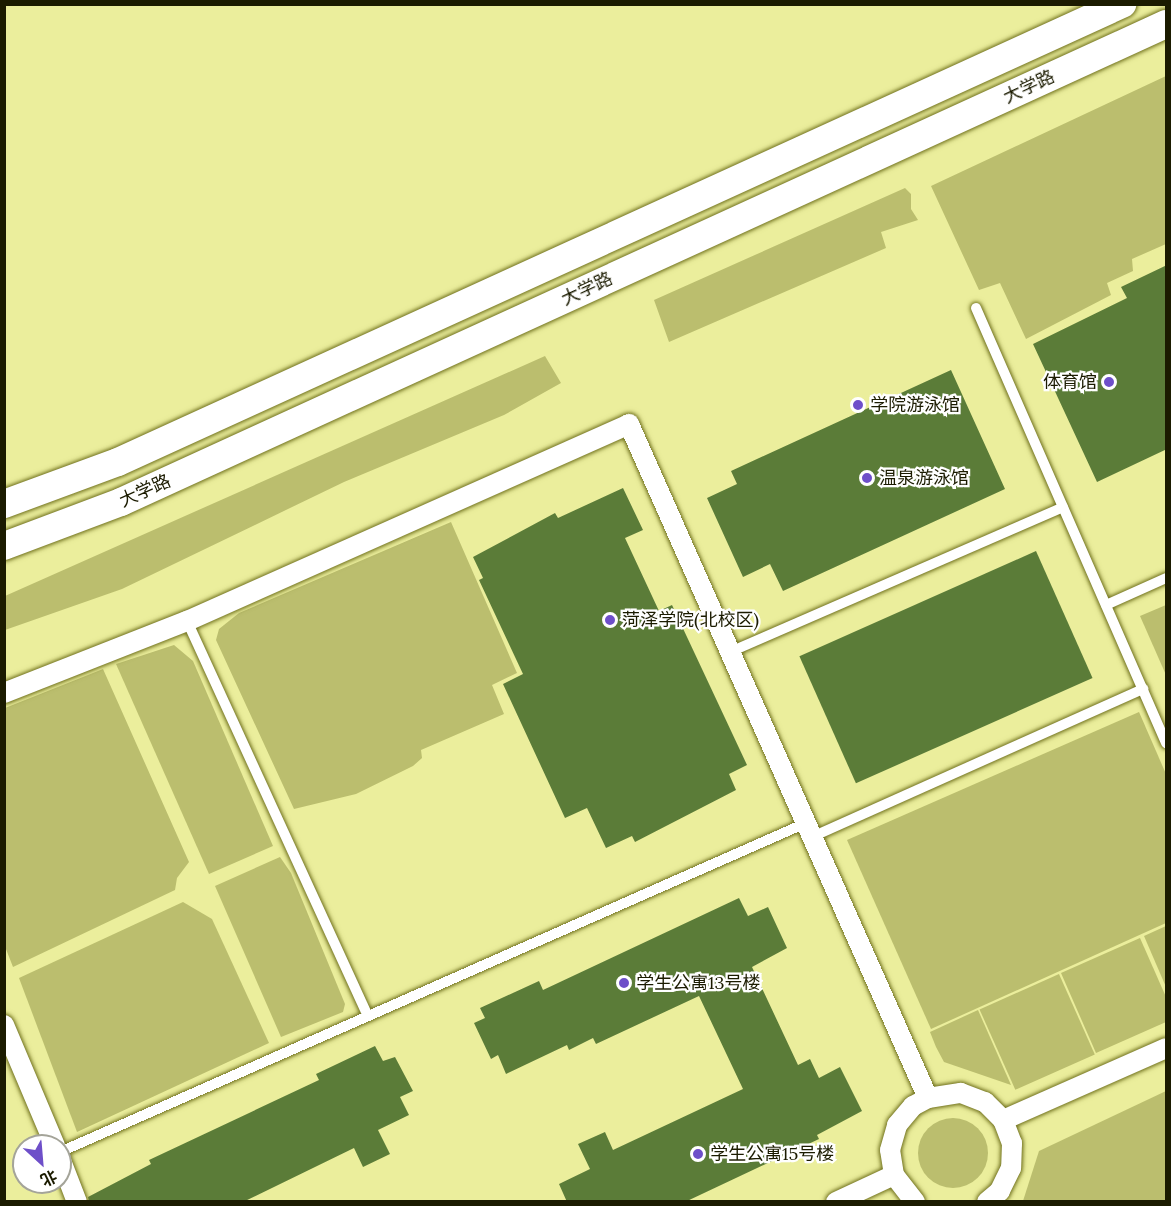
<!DOCTYPE html>
<html>
<head>
<meta charset="utf-8">
<style>
	body { margin:0 }
	#map { position:relative; width:1171px; height:1206px; overflow:hidden; background:#ebee9c; font-family:Lora,"Noto Sans SC",serif }
	div>[style] { position:absolute }
	[style*='--x'] { left:calc(var(--x)*1px); top:calc(var(--y)*1px); width:calc(var(--w)*1px); rotate:calc(var(--a)*1deg) }
	.green>* { inset:0; background:#bbbe6e; transform-origin:0 0 }
	.round { border-radius:50% }
	.building>* { inset:0; background:#5b7c38; transform-origin:0 0 }
	.roads { filter:drop-shadow(0 0 2px #70711d) drop-shadow(0 0 2px #70711d) }
	.service>* { height:10px; margin:-5px; padding:0 5px; transform-origin:5px; border-radius:5px; background:#fff }
	.minor>* { height:20px; margin:-10px; padding:0 10px; transform-origin:10px; border-radius:10px; background:#fff }
	.secondary>* { height:28px; margin:-14px; padding:0 14px; transform-origin:14px; border-radius:14px; background:#fff }
	.dots>* { width:16px; height:16px; translate:-50% -50%; box-sizing:border-box; border:3px solid #fff; border-radius:50% }
	span { translate:-50% -50%; white-space:nowrap; text-align:center; line-height:1.15; -webkit-text-stroke:4.5px #fff; paint-order:stroke }
	.street-label { font-size:18px; color:#1b1b00 }
	.poi-label { font-size:18px; color:#1b1b00 }
	.right { translate:-100% -50%; text-align:right }
	.left { translate:0 -50%; text-align:left }
	.frame { position:absolute; inset:0; border:6px solid #1b1b00; pointer-events:none }
	.north { position:absolute; left:12px; top:1134px; width:60px; height:60px; box-sizing:border-box; background:#fff; border:2px solid #a4a499; border-radius:50%; rotate:154deg; font-size:16px; font-weight:700; line-height:24px; text-align:center; color:#1b1b00 }
	.north::after { content:''; display:block; margin:auto; width:21px; height:27px; background:#6e4fc9; clip-path:polygon(50% 0,100% 100%,50% 72%,0 100%) }
</style>
</head>
<body>
<div id="map">
	<div class="green">
		<i style="clip-path:polygon(1166px 76px,1166px 244px,1132px 259px,1133px 271px,1107px 283px,1111px 295px,1026px 339px,1000px 283px,979px 290px,931px 186px)"></i>
		<i style="clip-path:polygon(905px 188px,911px 194px,911px 209px,918px 220px,881px 232px,886px 248px,669px 342px,654px 300px)"></i>
		<i style="clip-path:polygon(545px 356px,561px 383px,504px 415px,344px 482px,122px 589px,5px 630px,5px 596px)"></i>
		<i style="clip-path:polygon(451px 522px,517px 673px,492px 685px,504px 714px,421px 750px,422px 758px,413px 766px,356px 794px,294px 809px,216px 640px,219px 629px,239px 613px)"></i>
		<i style="clip-path:polygon(1166px 605px,1166px 675px,1140px 616px)"></i>
		<i style="clip-path:polygon(174px 645px,193px 661px,273px 846px,209px 874px,116px 664px)"></i>
		<i style="clip-path:polygon(103px 669px,189px 862px,177px 878px,175px 890px,13px 967px,4px 944px,5px 708px)"></i>
		<i style="clip-path:polygon(1139px 712px,1166px 774px,1166px 923px,931px 1029px,847px 840px)"></i>
		<i style="clip-path:polygon(280px 857px,291px 873px,345px 1004px,343px 1012px,281px 1037px,215px 886px)"></i>
		<i style="clip-path:polygon(183px 902px,212px 919px,269px 1043px,77px 1132px,19px 978px)"></i>
		<i style="clip-path:polygon(1166px 926px,1166px 987px,1144px 936px)"></i>
		<i style="clip-path:polygon(1140px 938px,1166px 997px,1166px 1022px,1096px 1053px,1061px 973px)"></i>
		<i style="left:1059px;top:974px;width:88px;height:87px;rotate:66deg"></i>
		<i style="clip-path:polygon(978px 1010px,1011px 1085px,944px 1062px,936px 1047px,930px 1032px)"></i>
		<i style="clip-path:polygon(1166px 1091px,1166px 1201px,1023px 1201px,1039px 1151px)"></i>
		<i class="round" style="left:918px;top:1118px;width:70px;height:70px"></i>
	</div>
	<div class="building">
		<i style="clip-path:polygon(1167px 265px,1167px 449px,1097px 482px,1033px 344px,1127px 298px,1121px 287px)"></i>
		<i style="clip-path:polygon(951px 370px,1005px 489px,783px 591px,770px 564px,743px 577px,707px 498px,737px 484px,731px 471px)"></i>
		<i style="clip-path:polygon(623px 488px,643px 530px,625px 538px,659px 611px,672px 605px,747px 765px,729px 774px,736px 790px,635px 842px,632px 836px,606px 848px,587px 808px,565px 818px,503px 684px,523px 674px,479px 580px,483px 578px,473px 557px,555px 513px,558px 518px)"></i>
		<i style="left:1036px;top:551px;width:139px;height:259px;rotate:66deg"></i>
		<i style="clip-path:polygon(739px 898px,748px 916px,768px 907px,787px 948px,752px 967px,798px 1065px,810px 1059px,819px 1078px,840px 1067px,862px 1111px,817px 1135px,819px 1139px,685px 1202px,567px 1202px,559px 1184px,590px 1169px,578px 1144px,605px 1132px,613px 1150px,743px 1089px,699px 996px,596px 1044px,593px 1038px,569px 1050px,567px 1045px,506px 1074px,498px 1055px,491px 1059px,474px 1023px,485px 1018px,480px 1008px,539px 981px,543px 990px)"></i>
		<i style="clip-path:polygon(375px 1046px,383px 1061px,395px 1057px,413px 1091px,400px 1097px,409px 1115px,378px 1130px,390px 1154px,363px 1167px,354px 1148px,243px 1202px,89px 1202px,88px 1197px,151px 1164px,149px 1160px,319px 1080px,316px 1074px)"></i>
	</div>
	<div class="roads">
		<div class="service">
			<i style="--x:976;--y:308;--w:475;--a:66.4"></i>
			<i style="--x:1106;--y:605;--w:66;--a:-24.2"></i>
			<i style="--x:187;--y:621;--w:434;--a:65.4"></i>
			<i style="--x:730;--y:652;--w:363;--a:-23.5"></i>
			<i style="--x:812;--y:837;--w:363;--a:-24.1"></i>
			<i style="--x:60;--y:1152;--w:815;--a:-23.8"></i>
		</div>
		<div class="minor">
			<i style="--x:4;--y:693;--w:197;--a:-21.5"></i>
			<i style="--x:187;--y:621;--w:484;--a:-24"></i>
			<i style="--x:629;--y:424;--w:737;--a:66.08"></i>
			<i style="--x:4;--y:1025;--w:131;--a:67.1"></i>
			<i style="--x:1003;--y:1120;--w:178;--a:-23.8"></i>
			<i style="--x:60;--y:1158;--w:47;--a:68.9"></i>
			<i style="--x:836;--y:1202;--w:64;--a:-25"></i>
			<i style="--x:915;--y:1202;--w:34;--a:-128"></i>
			<i style="--x:894;--y:1175;--w:25;--a:-99"></i>
			<i style="--x:890;--y:1150;--w:26;--a:-74"></i>
			<i style="--x:897;--y:1125;--w:25;--a:-50"></i>
			<i style="--x:913;--y:1106;--w:17;--a:-28"></i>
			<i style="--x:928;--y:1098;--w:33;--a:-9"></i>
			<i style="--x:961;--y:1093;--w:26;--a:21"></i>
			<i style="--x:985;--y:1102;--w:25;--a:45"></i>
			<i style="--x:1003;--y:1120;--w:25;--a:69"></i>
			<i style="--x:1012;--y:1143;--w:25;--a:92"></i>
			<i style="--x:1011;--y:1168;--w:25;--a:116"></i>
			<i style="--x:1000;--y:1191;--w:17;--a:140"></i>
		</div>
		<div class="secondary">
			<i style="--x:4;--y:504;--w:121;--a:-20.2"></i>
			<i style="--x:118;--y:462;--w:1104;--a:-24.52"></i>
			<i style="--x:4;--y:546;--w:125;--a:-20.6"></i>
			<i style="--x:121;--y:502;--w:1149;--a:-24.58"></i>
		</div>
	</div>
	<div class="dots">
		<i style="left:1109px;top:382px;background:#6e4fc9"></i>
		<i style="left:858px;top:405px;background:#6e4fc9"></i>
		<i style="left:867px;top:478px;background:#6e4fc9"></i>
		<i style="left:610px;top:620px;background:#6e4fc9"></i>
		<i style="left:624px;top:983px;background:#6e4fc9"></i>
		<i style="left:698px;top:1154px;background:#6e4fc9"></i>
	</div>
	<div class="street-label">
		<span style="left:1029px;top:87px;rotate:-25deg">大学路</span>
		<span style="left:587px;top:289px;rotate:-25deg">大学路</span>
		<span style="left:145px;top:491px;rotate:-24deg">大学路</span>
	</div>
	<div class="poi-label">
		<span class="right" style="left:1097px;top:382px">体育馆</span>
		<span class="left" style="left:870px;top:405px">学院游泳馆</span>
		<span class="left" style="left:879px;top:478px">温泉游泳馆</span>
		<span class="left" style="left:622px;top:620px">菏泽学院(北校区)</span>
		<span class="left" style="left:636px;top:983px">学生公寓13号楼</span>
		<span class="left" style="left:710px;top:1154px">学生公寓15号楼</span>
	</div>
	<div class="frame"></div>
	<div class="north">北</div>
</div>
</body>
</html>
